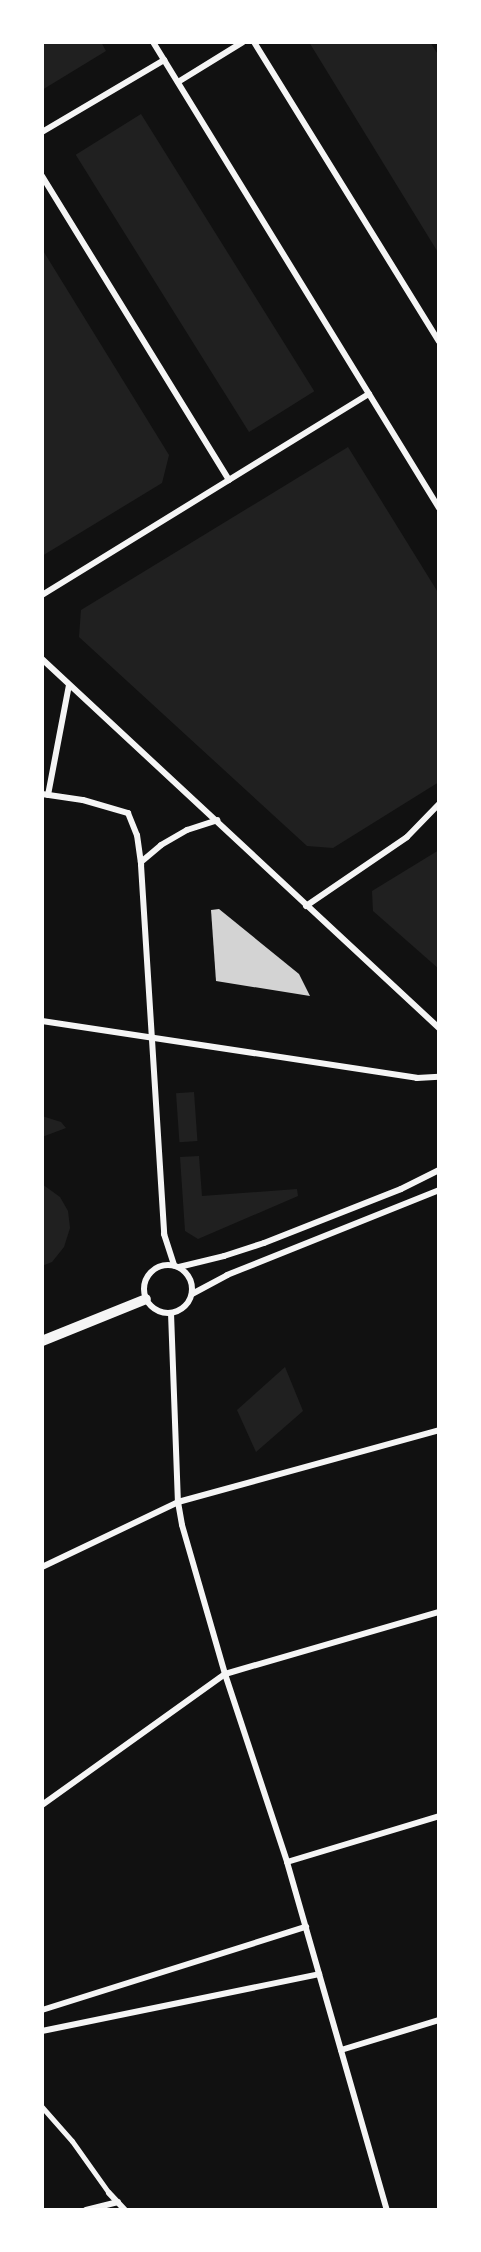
<!DOCTYPE html>
<html>
<head>
<meta charset="utf-8">
<style>
	body { margin:0 }
	#map { position:relative; width:481px; height:2252px; overflow:hidden; background:#111; font-family:Manrope,sans-serif }
	div>[style] { position:absolute }
	[style*='--x'] { left:calc(var(--x)*1px); top:calc(var(--y)*1px); width:calc(var(--w)*1px); rotate:calc(var(--a)*1deg) }
	.green>* { inset:0; background:#202020; transform-origin:0 0 }
	.building>* { inset:0; background:#d3d3d3 }
	.pedestrian>* { height:5px; margin:-2.5px; padding:0 2.5px; transform-origin:2.5px; border-radius:2.5px; background:#f5f5f5 }
	.minor>* { height:6px; margin:-3px; padding:0 3px; transform-origin:3px; border-radius:3px; background:#f5f5f5 }
	.minor>.ring { margin:-3px; padding:0; box-sizing:content-box; background:none; border:6px solid #f5f5f5; border-radius:50% }
	.tertiary>* { height:10px; margin:-5px; padding:0 5px; transform-origin:5px; border-radius:5px; background:#f5f5f5 }
	span { translate:-50% -50%; white-space:nowrap; text-align:center; line-height:1.15; -webkit-text-stroke:4.5px #fff; paint-order:stroke }
	.frame { position:absolute; inset:0; border:44px solid #fff; pointer-events:none }
</style>
</head>
<body>
<div id="map">
	<div class="green">
		<i style="clip-path:polygon(42px 42px,101px 42px,106px 51px,42px 90px)"></i>
		<i style="clip-path:polygon(309px 42px,430px 42px,439px 56px,439px 254px)"></i>
		<i style="left:141px;top:114px;width:327px;height:77px;rotate:58deg"></i>
		<i style="clip-path:polygon(42px 249px,169px 455px,162px 483px,42px 556px)"></i>
		<i style="clip-path:polygon(348px 447px,439px 594px,439px 782px,333px 848px,307px 846px,79px 637px,81px 610px)"></i>
		<i style="clip-path:polygon(439px 850px,439px 969px,373px 911px,372px 891px)"></i>
		<i style="left:194px;top:1092px;width:49px;height:18px;rotate:86deg"></i>
		<i style="clip-path:polygon(42px 1116px,61px 1122px,66px 1128px,42px 1137px)"></i>
		<i style="clip-path:polygon(199px 1156px,202px 1196px,297px 1189px,298px 1196px,198px 1239px,185px 1231px,180px 1157px)"></i>
		<i style="clip-path:polygon(42px 1184px,60px 1197px,68px 1211px,70px 1228px,64px 1247px,52px 1262px,42px 1266px)"></i>
		<i style="clip-path:polygon(285px 1367px,303px 1411px,256px 1452px,237px 1410px)"></i>
	</div>
	<div class="building">
		<i style="clip-path:polygon(219px 909px,299px 974px,310px 996px,216px 981px,211px 910px)"></i>
	</div>
	<div class="pedestrian">
		<i style="--x:42;--y:2107;--w:45;--a:48.6"></i>
		<i style="--x:72;--y:2141;--w:64;--a:54.6"></i>
	</div>
	<div class="minor">
		<i style="--x:153;--y:42;--w:547;--a:58.46"></i>
		<i style="--x:254;--y:42;--w:352;--a:58.3"></i>
		<i style="--x:178;--y:82;--w:76;--a:-31.6"></i>
		<i style="--x:42;--y:132;--w:142;--a:-30.5"></i>
		<i style="--x:42;--y:176;--w:357;--a:58.4"></i>
		<i style="--x:42;--y:595;--w:384;--a:-31.6"></i>
		<i style="--x:42;--y:659;--w:542;--a:42.91"></i>
		<i style="--x:42;--y:794;--w:41;--a:8.3"></i>
		<i style="--x:83;--y:800;--w:47;--a:16.1"></i>
		<i style="--x:128;--y:813;--w:24;--a:68"></i>
		<i style="--x:137;--y:835;--w:30;--a:82"></i>
		<i style="--x:141;--y:865;--w:370;--a:86.4"></i>
		<i style="--x:164;--y:1234;--w:33;--a:72"></i>
		<i style="--x:48;--y:795;--w:112;--a:-79.2"></i>
		<i style="--x:141;--y:862;--w:26;--a:-40"></i>
		<i style="--x:161;--y:845;--w:30;--a:-30"></i>
		<i style="--x:187;--y:830;--w:32;--a:-18"></i>
		<i style="--x:306;--y:906;--w:122;--a:-34.3"></i>
		<i style="--x:407;--y:837;--w:46;--a:-45.9"></i>
		<i style="--x:42;--y:1021;--w:379;--a:8.6"></i>
		<i style="--x:417;--y:1078;--w:22;--a:-3"></i>
		<i class="ring" style="left:144px;top:1265px;width:42px;height:42px"></i>
		<i style="--x:179;--y:1267;--w:46;--a:-13.7"></i>
		<i style="--x:224;--y:1256;--w:42;--a:-18"></i>
		<i style="--x:264;--y:1243;--w:147;--a:-21.5"></i>
		<i style="--x:401;--y:1189;--w:42;--a:-26.6"></i>
		<i style="--x:192;--y:1294;--w:40;--a:-28"></i>
		<i style="--x:227;--y:1275;--w:228;--a:-21.8"></i>
		<i style="--x:171;--y:1313;--w:189;--a:87.9"></i>
		<i style="--x:178;--y:1502;--w:23;--a:80"></i>
		<i style="--x:182;--y:1525;--w:155;--a:73.9"></i>
		<i style="--x:225;--y:1674;--w:198;--a:71.7"></i>
		<i style="--x:287;--y:1862;--w:362;--a:74"></i>
		<i style="--x:42;--y:1567;--w:151;--a:-25.5"></i>
		<i style="--x:178;--y:1502;--w:271;--a:-15.4"></i>
		<i style="--x:42;--y:1805;--w:225;--a:-35.6"></i>
		<i style="--x:225;--y:1674;--w:223;--a:-16.2"></i>
		<i style="--x:287;--y:1862;--w:159;--a:-16.8"></i>
		<i style="--x:42;--y:2010;--w:277;--a:-17.5"></i>
		<i style="--x:42;--y:2031;--w:283;--a:-11.6"></i>
		<i style="--x:341;--y:2050;--w:102;--a:-17"></i>
		<i style="--x:109;--y:2193;--w:23;--a:47"></i>
		<i style="--x:86;--y:2210;--w:33;--a:-14"></i>
	</div>
	<div class="tertiary">
		<i style="--x:42;--y:1341;--w:112;--a:-22"></i>
	</div>
	<div class="frame"></div>
</div>
</body>
</html>
